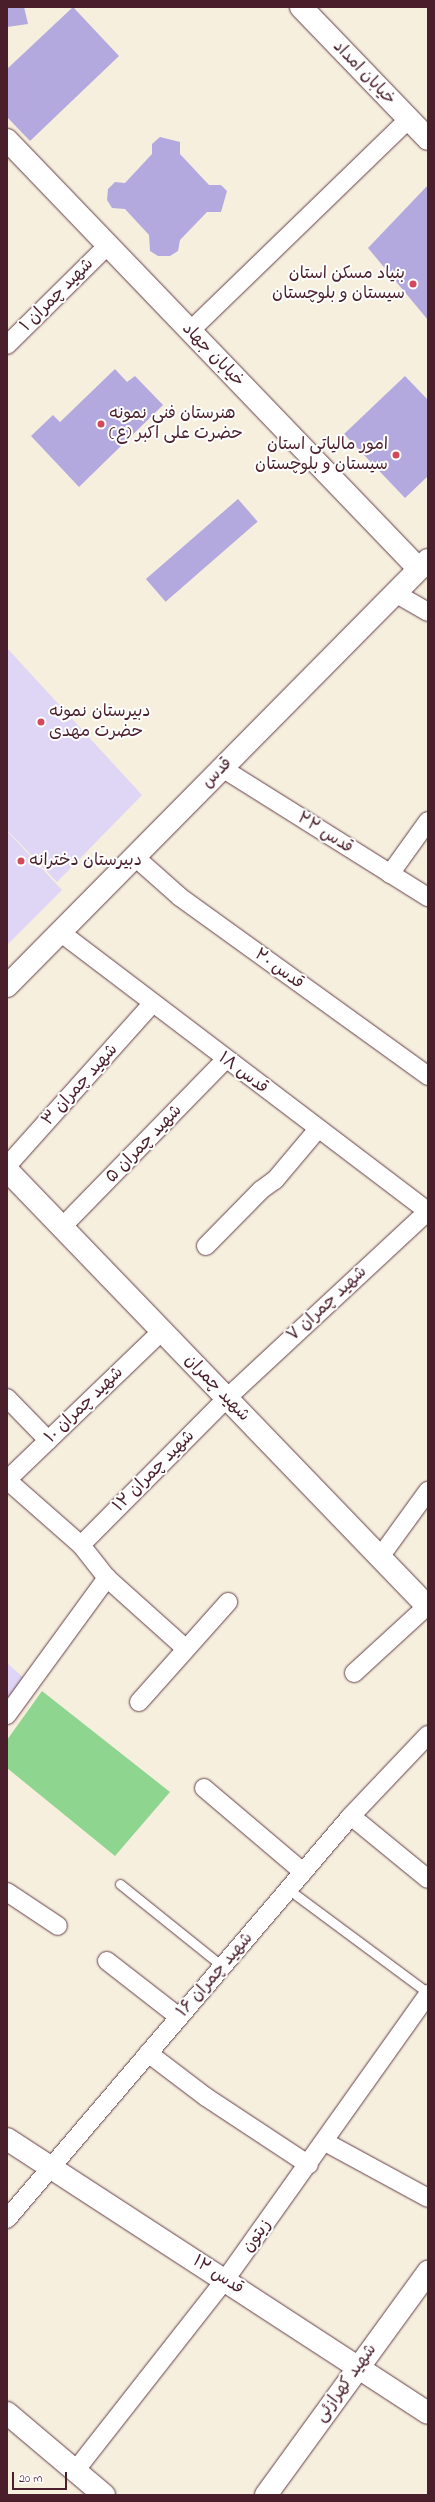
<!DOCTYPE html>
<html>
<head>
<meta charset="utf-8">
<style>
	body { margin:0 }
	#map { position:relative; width:435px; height:2502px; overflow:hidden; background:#f6efde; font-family:"Indie Flower","Playpen Sans Arabic",sans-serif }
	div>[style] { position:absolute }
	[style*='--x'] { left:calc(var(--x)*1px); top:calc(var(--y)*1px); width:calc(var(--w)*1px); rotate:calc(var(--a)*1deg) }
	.built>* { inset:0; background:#dfd5f5 }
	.green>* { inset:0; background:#8ed590 }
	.building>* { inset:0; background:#b3a9de; transform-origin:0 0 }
	.roads { filter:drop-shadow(0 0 1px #643e46) drop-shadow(0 0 1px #643e46) }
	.service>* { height:9px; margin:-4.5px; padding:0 4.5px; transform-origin:4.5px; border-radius:4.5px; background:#fff }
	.minor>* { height:18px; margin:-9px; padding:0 9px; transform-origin:9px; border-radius:9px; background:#fff }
	.tertiary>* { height:22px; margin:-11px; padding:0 11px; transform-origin:11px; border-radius:11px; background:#fff }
	.dots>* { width:11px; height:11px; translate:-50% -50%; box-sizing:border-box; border:2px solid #fff; border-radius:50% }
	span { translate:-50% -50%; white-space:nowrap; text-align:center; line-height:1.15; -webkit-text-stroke:4px #fff; paint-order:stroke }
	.street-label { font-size:17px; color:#4a1f2b }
	.poi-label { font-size:17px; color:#4a1f2b }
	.right { translate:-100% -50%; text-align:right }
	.left { translate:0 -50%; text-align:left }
	.frame { position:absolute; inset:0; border:8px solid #4a1f2b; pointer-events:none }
	.scale { position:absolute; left:12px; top:2472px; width:55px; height:18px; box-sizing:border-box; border:2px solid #4a1f2b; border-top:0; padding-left:5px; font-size:12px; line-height:14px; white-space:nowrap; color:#4a1f2b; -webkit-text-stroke:3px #fff; paint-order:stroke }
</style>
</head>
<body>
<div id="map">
	<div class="built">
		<i style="clip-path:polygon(7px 648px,142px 795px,57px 882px,7px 830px)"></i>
		<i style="clip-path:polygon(7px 831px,62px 890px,7px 945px)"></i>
		<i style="clip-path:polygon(7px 1663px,25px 1679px,7px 1702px)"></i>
	</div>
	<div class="green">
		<i style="clip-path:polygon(42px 1691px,170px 1792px,115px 1856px,7px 1768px,7px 1740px)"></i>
	</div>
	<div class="building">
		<i style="clip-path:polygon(7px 7px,24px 7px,28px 24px,7px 27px)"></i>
		<i style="clip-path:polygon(73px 7px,119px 56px,30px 141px,7px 117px,7px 69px)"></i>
		<i style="clip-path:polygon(160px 137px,180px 142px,180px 154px,209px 185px,221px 185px,227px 191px,221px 212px,207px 212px,180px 240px,178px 251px,170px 256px,158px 256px,150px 251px,149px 235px,125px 209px,112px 208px,107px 200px,108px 189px,115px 182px,125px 183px,152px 154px,152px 144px)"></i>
		<i style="clip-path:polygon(428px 185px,428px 320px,368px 248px)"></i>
		<i style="clip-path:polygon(115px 369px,127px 382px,135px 376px,163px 405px,79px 487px,31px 436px,53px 415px,60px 422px)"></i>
		<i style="clip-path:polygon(405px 376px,428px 400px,428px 476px,405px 498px,344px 434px)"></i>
		<i style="left:238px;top:499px;width:30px;height:122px;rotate:49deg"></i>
	</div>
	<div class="roads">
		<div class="service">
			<i style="--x:120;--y:1884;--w:131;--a:38.8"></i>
			<i style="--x:288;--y:1889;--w:174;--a:36.6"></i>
		</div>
		<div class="minor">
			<i style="--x:190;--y:331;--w:305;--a:-44.1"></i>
			<i style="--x:7;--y:345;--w:142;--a:-44.7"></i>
			<i style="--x:395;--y:593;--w:38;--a:30"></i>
			<i style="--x:222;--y:768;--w:243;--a:32.1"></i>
			<i style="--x:135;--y:857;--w:60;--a:41.6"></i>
			<i style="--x:180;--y:897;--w:306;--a:35.8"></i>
			<i style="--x:390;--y:874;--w:65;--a:-54.4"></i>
			<i style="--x:60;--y:932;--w:462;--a:37.2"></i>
			<i style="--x:7;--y:1166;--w:217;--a:-48.2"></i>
			<i style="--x:62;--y:1227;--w:233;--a:-45.7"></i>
			<i style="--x:206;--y:1246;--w:78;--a:-45.5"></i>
			<i style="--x:261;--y:1190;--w:17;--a:-36"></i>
			<i style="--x:275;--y:1180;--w:67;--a:-49.9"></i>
			<i style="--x:7;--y:1398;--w:59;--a:45.7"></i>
			<i style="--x:7;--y:1480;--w:98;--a:41.3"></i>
			<i style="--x:81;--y:1545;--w:42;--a:51.8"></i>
			<i style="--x:107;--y:1578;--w:106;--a:41.9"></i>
			<i style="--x:7;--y:1480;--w:215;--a:-43.9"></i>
			<i style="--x:81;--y:1545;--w:207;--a:-45.2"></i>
			<i style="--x:227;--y:1398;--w:275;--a:-42.9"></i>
			<i style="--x:380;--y:1557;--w:82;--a:-54"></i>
			<i style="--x:354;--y:1673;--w:99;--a:-42.5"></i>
			<i style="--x:139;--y:1702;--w:134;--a:-48.3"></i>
			<i style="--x:7;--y:1715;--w:170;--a:-53.9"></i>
			<i style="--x:204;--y:1788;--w:130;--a:40.3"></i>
			<i style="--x:351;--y:1816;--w:99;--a:39.3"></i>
			<i style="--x:7;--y:1892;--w:61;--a:33.7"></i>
			<i style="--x:107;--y:1961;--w:91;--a:37.9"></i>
			<i style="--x:148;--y:2053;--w:73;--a:37.2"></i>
			<i style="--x:206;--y:2097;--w:123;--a:33.4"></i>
			<i style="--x:325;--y:2142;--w:117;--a:28.5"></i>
			<i style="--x:7;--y:2219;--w:530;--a:-49.52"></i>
			<i style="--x:351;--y:1816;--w:112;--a:-46.5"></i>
			<i style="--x:75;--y:2471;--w:243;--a:-51.9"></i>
			<i style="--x:225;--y:2280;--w:351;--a:-54.6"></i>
		</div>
		<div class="tertiary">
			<i style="--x:301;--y:7;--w:183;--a:46.1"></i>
			<i style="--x:7;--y:140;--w:595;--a:46.16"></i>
			<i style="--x:7;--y:986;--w:599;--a:-45.34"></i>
			<i style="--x:7;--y:1170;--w:607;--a:46.07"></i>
			<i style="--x:7;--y:2139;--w:502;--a:33.06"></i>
			<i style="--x:7;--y:2413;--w:127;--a:40.2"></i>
			<i style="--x:266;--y:2495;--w:276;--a:-54"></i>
		</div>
	</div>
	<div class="dots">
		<i style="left:413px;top:284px;background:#d1495b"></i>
		<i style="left:101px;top:424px;background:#d1495b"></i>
		<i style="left:396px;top:455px;background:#d1495b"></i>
		<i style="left:41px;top:722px;background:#d1495b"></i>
		<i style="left:21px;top:861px;background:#d1495b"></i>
	</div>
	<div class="street-label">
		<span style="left:364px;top:73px;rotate:46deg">خیابان امداد</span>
		<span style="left:57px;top:295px;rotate:-45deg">شهید چمران ۱</span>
		<span style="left:213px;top:355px;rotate:46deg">خیابان جهاد</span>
		<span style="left:217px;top:773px;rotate:-45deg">قدس</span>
		<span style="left:325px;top:833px;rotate:32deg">قدس ۲۲</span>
		<span style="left:279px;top:969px;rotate:36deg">قدس ۲۰</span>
		<span style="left:243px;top:1073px;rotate:37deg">قدس ۱۸</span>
		<span style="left:80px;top:1085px;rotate:-48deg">شهید چمران ۳</span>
		<span style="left:144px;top:1144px;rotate:-46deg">شهید چمران ۵</span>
		<span style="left:327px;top:1304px;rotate:-43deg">شهید چمران ۷</span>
		<span style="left:217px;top:1388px;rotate:46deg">شهید چمران</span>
		<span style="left:84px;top:1405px;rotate:-44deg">شهید چمران ۱۰</span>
		<span style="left:154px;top:1471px;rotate:-45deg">شهید چمران ۱۲</span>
		<span style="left:215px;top:1975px;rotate:-49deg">شهید چمران ۱۶</span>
		<span style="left:257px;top:2236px;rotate:-54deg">زیتون</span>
		<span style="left:218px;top:2275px;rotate:33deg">قدس ۱۲</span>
		<span style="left:346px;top:2383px;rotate:-54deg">شهید کهرازئی</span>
	</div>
	<div class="poi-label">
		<span class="right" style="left:405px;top:284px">بنیاد مسکن استان<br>سیستان و بلوچستان</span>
		<span class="left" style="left:109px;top:424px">هنرستان فنی نمونه<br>حضرت علی اکبر (ع)</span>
		<span class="right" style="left:388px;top:455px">امور مالیاتی استان<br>سیستان و بلوچستان</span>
		<span class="left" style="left:49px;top:722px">دبیرستان نمونه<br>حضرت مهدی</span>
		<span class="left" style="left:29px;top:861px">دبیرستان دخترانه</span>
	</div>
	<div class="frame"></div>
	<div class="scale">20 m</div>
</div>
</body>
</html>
